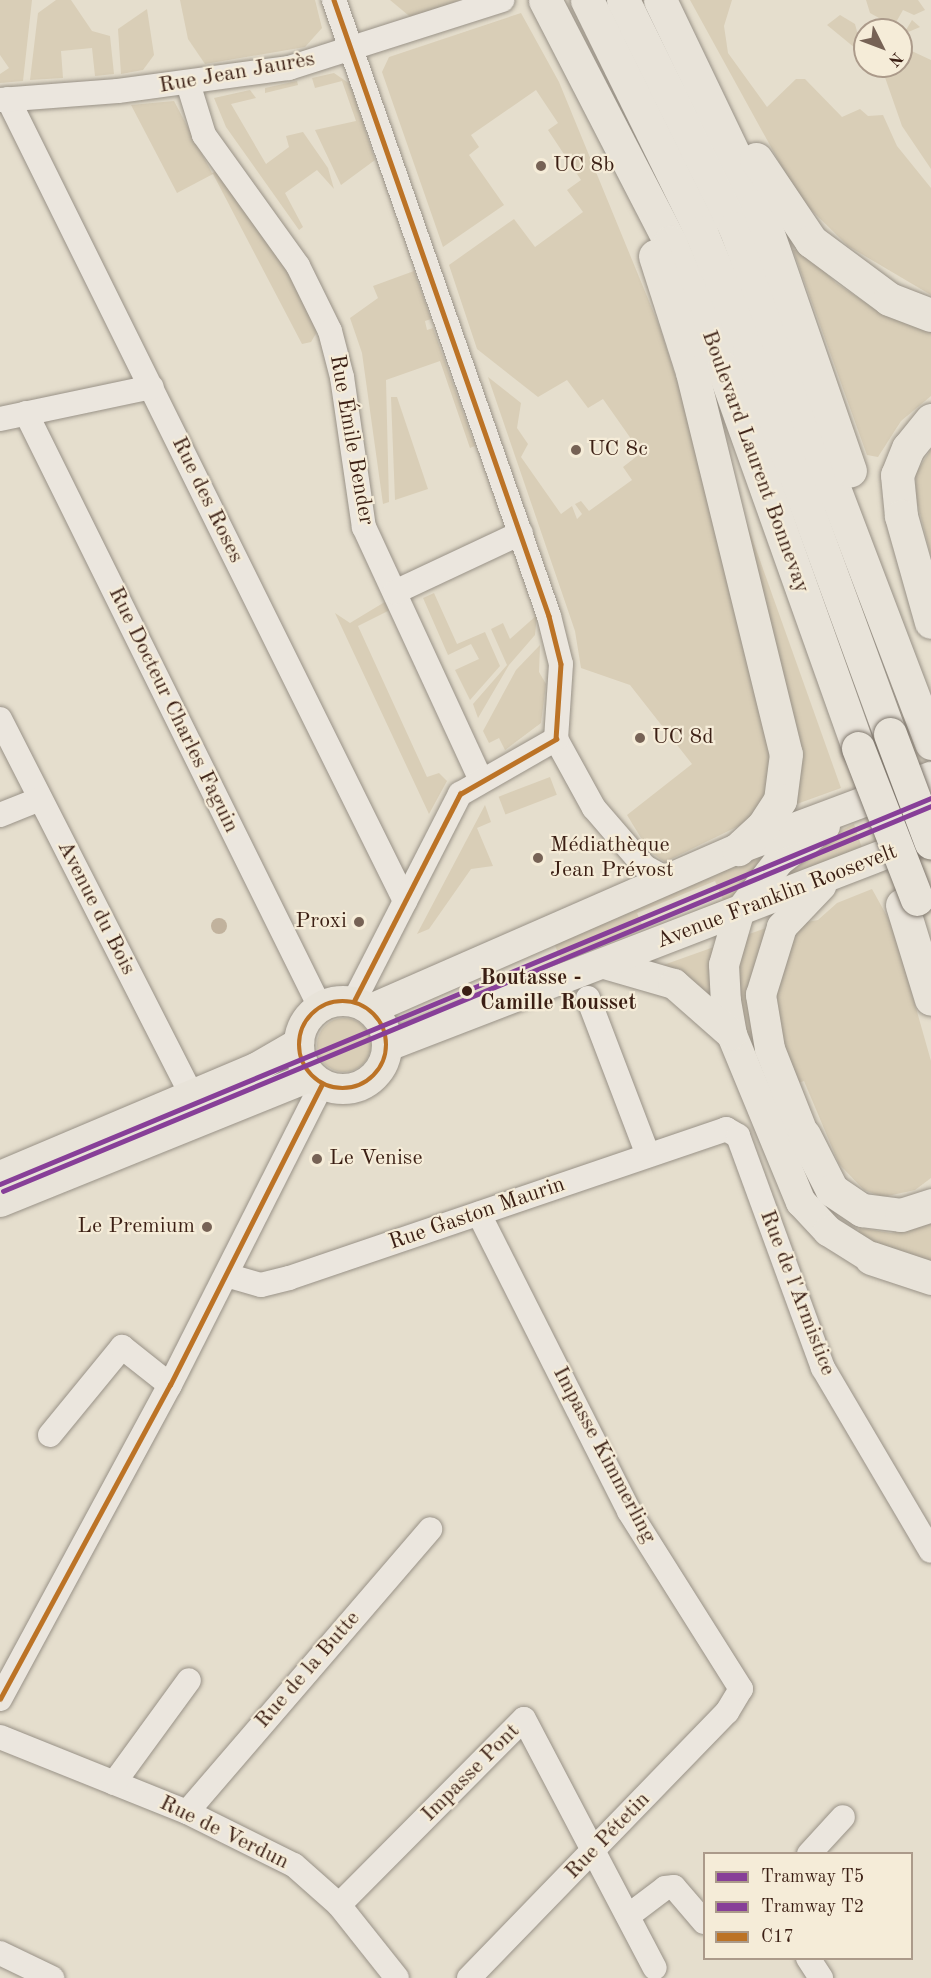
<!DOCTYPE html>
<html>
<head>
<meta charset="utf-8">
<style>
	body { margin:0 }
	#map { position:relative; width:931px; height:1978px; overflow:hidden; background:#e5decd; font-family:"Old Standard TT",serif }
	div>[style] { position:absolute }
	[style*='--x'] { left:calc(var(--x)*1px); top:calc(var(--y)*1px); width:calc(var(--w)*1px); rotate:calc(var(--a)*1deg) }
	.green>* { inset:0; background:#d9ceb7; transform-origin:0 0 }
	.round { border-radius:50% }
	.water>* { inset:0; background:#c1b29d }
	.roads { filter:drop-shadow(0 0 2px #999287) drop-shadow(0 0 2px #999287) }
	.minor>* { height:24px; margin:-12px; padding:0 12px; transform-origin:12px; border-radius:12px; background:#ebe6de }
	.major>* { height:30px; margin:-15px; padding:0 15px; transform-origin:15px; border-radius:15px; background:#e8e3d9 }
	.major>.ring { margin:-15px; padding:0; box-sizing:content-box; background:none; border:30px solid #e8e3d9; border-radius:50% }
	.highway>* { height:33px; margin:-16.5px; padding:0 16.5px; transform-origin:16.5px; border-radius:16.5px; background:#e8e3d9 }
	.bridges { filter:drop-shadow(0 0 2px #80786e) drop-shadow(0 0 2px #80786e) }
	.highway-bridge>* { height:33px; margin:-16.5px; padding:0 16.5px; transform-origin:16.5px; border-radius:16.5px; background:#e8e3d9 }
	.bus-1>* { height:4.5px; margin:-2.25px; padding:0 2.25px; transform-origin:2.25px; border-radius:2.25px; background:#bc7326 }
	.bus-1>.ring { margin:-2.25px; padding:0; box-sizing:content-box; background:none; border:4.5px solid #bc7326; border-radius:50% }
	.tram-1>* { height:4.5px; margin:-2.25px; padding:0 2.25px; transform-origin:2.25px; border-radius:2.25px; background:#873f98 }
	.tram-2>* { height:4.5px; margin:-2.25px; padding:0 2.25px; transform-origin:2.25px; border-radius:2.25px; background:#873f98 }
	.dots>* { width:16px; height:16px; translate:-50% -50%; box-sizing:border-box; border:3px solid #f5ecd8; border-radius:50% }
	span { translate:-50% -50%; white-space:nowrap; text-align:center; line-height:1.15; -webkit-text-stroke:4.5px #f5ecd8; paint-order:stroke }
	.street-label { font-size:22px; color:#3b1f14 }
	.poi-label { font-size:22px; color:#3b1f14 }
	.left { translate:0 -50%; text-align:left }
	.right { translate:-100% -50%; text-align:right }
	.stop-label { font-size:22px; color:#3b1f14; font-weight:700 }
	.legend { position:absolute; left:703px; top:1852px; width:210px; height:108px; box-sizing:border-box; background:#f5ecd8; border:2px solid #ab9a8a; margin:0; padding:8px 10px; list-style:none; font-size:18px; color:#3b1f14 }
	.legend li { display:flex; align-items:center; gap:12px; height:30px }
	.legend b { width:30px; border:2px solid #ab9a8a }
	.north { position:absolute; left:853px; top:18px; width:60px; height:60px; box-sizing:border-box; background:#f5ecd8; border:2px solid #ab9a8a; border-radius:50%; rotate:132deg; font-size:16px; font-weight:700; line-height:24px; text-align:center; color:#3b1f14 }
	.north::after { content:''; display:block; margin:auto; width:21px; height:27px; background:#766255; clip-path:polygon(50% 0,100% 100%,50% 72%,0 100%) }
</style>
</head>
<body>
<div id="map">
	<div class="green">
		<i style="clip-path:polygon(0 0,32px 0,23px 81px,0 83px,0 74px,9px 68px,0 55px)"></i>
		<i style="clip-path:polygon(56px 0,71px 0,92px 31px,110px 36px,114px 74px,95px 76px,92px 48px,61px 51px,63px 78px,30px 80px,38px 13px)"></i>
		<i style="clip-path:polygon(180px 0,315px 0,322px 28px,305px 47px,205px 64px,188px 39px)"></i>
		<i style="clip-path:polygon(390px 0,459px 0,414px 20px)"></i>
		<i style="clip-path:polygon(690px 0,732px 0,724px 26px,728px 53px,767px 107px,796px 79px,805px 79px,842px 117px,860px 109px,868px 116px,883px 115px,897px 146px,931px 188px,931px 295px,848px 246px,799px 198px)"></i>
		<i style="clip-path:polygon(866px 0,918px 0,925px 10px,914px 15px,903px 10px,895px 24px,906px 30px,912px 20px,920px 27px,906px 33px,870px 13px)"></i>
		<i style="clip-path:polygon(147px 9px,154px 55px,143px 70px,121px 74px,118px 29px)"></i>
		<i style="clip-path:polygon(521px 13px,559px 82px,660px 328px,694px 434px,780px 761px,759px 816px,665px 862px,649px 851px,627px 815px,692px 764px,630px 685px,581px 668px,575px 631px,488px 377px,521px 403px,517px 428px,528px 444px,521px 457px,561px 514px,572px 506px,577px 519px,582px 514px,575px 504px,581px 501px,589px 511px,632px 480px,623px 467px,641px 453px,603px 399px,588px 408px,567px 380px,538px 397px,477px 349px,449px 265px,514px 219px,535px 247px,583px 212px,567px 190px,581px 180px,548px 130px,558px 123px,536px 90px,471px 135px,479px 147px,469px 155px,504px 205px,443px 247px,382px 72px,389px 57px)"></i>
		<i style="clip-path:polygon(840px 15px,855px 24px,860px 43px,855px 48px,827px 25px)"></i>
		<i style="clip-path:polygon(901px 46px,931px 60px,931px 169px,902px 126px,881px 66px,901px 66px)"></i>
		<i style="clip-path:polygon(334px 73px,350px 84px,375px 160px,341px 185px,315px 130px,356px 121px,342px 81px,315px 88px,312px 78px)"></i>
		<i style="clip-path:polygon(297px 81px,298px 85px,265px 93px,265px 88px)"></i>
		<i style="clip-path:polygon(250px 90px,256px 98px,231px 104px,266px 164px,289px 147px,286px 136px,303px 132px,328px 168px,334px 189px,317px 170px,285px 193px,303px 227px,299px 230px,226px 127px,214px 98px)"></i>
		<i style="clip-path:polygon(174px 101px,212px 173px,217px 171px,291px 275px,318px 330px,311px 342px,302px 344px,213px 174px,177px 193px,131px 105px)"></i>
		<i style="clip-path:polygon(793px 250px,803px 250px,836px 283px,883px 314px,931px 332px,931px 396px,901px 421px,878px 457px,867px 455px)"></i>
		<i style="clip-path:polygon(414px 271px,431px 319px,425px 321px,427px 330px,433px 328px,475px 446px,470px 448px,440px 361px,386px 380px,389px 502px,383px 504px,362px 353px,350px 318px,378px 298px,373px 286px)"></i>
		<i style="clip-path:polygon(391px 397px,397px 397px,428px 489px,395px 500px)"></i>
		<i style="clip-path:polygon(931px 449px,931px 556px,915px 494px,916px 473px)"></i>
		<i style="clip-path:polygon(730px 476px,841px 788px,783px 809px)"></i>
		<i style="clip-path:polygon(434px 593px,457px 644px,485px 632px,500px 666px,470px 700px,455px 670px,479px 659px,471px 644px,448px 655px,423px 598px)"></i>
		<i style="clip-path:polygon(388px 600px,390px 610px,358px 626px,427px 777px,439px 773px,447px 781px,429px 814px,335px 613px,350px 623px)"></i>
		<i style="clip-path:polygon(537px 615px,535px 635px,509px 665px,478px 718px,473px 704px,507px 665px,491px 629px,503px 623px,510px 639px)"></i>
		<i style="clip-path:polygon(540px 645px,539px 672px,546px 684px,541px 723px,505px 750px,499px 738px,489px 743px,483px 731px,516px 670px)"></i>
		<i style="left:550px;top:777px;width:19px;height:55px;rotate:69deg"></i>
		<i style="clip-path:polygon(485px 805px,491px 822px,477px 828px,493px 866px,471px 869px,429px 929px,417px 934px)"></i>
		<i style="clip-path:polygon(854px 824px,862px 848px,775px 883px,819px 841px)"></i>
		<i style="clip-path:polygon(795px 831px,727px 910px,708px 916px,705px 907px,723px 900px,715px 881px,637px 913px,644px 929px,562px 962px,553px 941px)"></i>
		<i style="clip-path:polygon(872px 889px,893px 927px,931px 1061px,931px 1178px,915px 1190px,883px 1197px,864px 1190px,839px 1164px,804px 1081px,795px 1084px,771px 1002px,797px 924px,818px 920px,837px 903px)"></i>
		<i style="clip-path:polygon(769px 927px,770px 1096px,735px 1005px,738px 938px)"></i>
		<i style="clip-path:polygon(714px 947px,714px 1002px,655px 968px)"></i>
		<i class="round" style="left:317px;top:1018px;width:54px;height:54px"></i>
		<i style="clip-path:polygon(931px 1223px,931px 1271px,855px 1238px,860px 1228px,891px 1233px)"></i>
	</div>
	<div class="water">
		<i class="round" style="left:211px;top:918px;width:16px;height:16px"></i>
	</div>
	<div class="roads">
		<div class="minor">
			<i style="--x:334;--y:0;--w:652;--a:70.76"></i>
			<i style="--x:549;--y:616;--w:49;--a:76"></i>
			<i style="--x:561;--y:664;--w:75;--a:93.8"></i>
			<i style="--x:556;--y:739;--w:79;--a:61.2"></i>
			<i style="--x:594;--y:808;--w:78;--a:49.2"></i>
			<i style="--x:645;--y:867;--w:25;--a:29"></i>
			<i style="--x:188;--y:83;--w:54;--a:72.9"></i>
			<i style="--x:204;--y:135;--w:161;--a:54.3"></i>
			<i style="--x:298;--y:266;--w:72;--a:63.8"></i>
			<i style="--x:330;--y:331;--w:48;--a:75.4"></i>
			<i style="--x:342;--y:377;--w:152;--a:81.7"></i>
			<i style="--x:364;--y:527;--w:277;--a:65.2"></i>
			<i style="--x:8;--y:99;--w:895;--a:63.66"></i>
			<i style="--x:0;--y:100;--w:118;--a:-4.4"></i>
			<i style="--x:118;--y:91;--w:173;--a:-7.7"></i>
			<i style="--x:289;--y:68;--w:224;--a:-17.7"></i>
			<i style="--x:26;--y:413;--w:663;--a:63.67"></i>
			<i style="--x:0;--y:419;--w:155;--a:-11.9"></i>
			<i style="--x:395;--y:592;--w:139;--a:-25.1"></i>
			<i style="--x:0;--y:719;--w:423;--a:63"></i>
			<i style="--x:0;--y:815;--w:43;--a:-21.8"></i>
			<i style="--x:588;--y:998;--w:168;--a:69.1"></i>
			<i style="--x:354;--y:1001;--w:233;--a:-62.9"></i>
			<i style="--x:460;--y:794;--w:111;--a:-29.8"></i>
			<i style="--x:226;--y:1275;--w:36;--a:16"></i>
			<i style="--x:261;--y:1285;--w:29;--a:-14"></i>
			<i style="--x:289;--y:1278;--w:462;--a:-18.8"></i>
			<i style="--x:726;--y:1129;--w:14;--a:30"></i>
			<i style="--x:738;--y:1136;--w:247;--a:69.9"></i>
			<i style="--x:823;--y:1368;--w:212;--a:59.5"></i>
			<i style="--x:50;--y:1435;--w:114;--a:-50.7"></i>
			<i style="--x:122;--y:1347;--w:61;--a:38.4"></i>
			<i style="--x:0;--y:1699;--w:357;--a:-61.6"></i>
			<i style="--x:170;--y:1385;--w:337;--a:-63.2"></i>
			<i style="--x:0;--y:1737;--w:201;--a:21.9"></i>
			<i style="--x:187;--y:1812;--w:119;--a:26.4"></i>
			<i style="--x:294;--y:1865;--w:60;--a:41.6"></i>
			<i style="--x:339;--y:1905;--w:93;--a:51.5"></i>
			<i style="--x:114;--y:1783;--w:127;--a:-53.9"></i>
			<i style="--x:187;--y:1812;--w:373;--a:-49.3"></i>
			<i style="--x:809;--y:1854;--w:50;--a:-47.4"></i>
			<i style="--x:339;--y:1905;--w:262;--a:-45.2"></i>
			<i style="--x:524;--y:1719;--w:281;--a:62.3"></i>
			<i style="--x:628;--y:1916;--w:46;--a:-37.1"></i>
			<i style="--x:665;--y:1888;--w:9;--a:-6"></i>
			<i style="--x:674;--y:1887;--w:46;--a:49.4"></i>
			<i style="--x:0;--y:1953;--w:58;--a:25.7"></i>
			<i style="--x:808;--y:1958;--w:24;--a:57"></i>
			<i style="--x:469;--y:1978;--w:371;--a:-45.9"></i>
			<i style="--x:727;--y:1712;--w:27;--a:-59"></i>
			<i style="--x:741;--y:1689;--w:210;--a:-122.2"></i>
			<i style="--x:629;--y:1511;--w:333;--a:-116.8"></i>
		</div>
		<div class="major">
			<i style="--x:825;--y:826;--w:58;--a:142.7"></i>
			<i style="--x:779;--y:861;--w:66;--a:127.6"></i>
			<i style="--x:739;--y:913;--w:54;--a:106.1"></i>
			<i style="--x:724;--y:965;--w:36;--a:87"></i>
			<i style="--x:726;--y:1001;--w:35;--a:80"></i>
			<i style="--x:732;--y:1035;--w:181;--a:67.6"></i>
			<i style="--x:801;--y:1202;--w:40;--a:47"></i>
			<i style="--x:828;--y:1231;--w:51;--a:32.1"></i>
			<i style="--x:605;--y:964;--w:72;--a:16.2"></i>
			<i style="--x:674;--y:984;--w:77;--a:41.3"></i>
			<i class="ring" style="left:299px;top:1001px;width:58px;height:58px"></i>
			<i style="--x:371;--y:1009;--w:400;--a:-23.6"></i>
			<i style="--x:738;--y:849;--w:206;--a:-20.5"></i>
			<i style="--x:388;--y:1046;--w:569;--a:-21.11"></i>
			<i style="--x:804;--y:1135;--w:92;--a:-111.6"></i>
			<i style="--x:770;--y:1049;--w:55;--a:-99.5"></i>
			<i style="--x:761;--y:995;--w:71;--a:-72.8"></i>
			<i style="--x:782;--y:927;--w:57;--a:-46.4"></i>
			<i style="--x:0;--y:1176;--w:278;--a:-22.9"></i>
			<i style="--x:256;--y:1068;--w:50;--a:-30.2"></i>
			<i style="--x:0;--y:1202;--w:336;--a:-22"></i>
		</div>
		<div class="highway">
			<i style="--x:545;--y:0;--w:272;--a:62.7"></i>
			<i style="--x:670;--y:242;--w:137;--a:67.2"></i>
			<i style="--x:723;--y:368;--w:403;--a:70.4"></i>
			<i style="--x:587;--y:0;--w:258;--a:63.8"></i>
			<i style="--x:701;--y:232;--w:126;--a:67.7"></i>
			<i style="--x:749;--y:349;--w:410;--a:69.9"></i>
			<i style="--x:623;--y:0;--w:254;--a:63.8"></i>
			<i style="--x:735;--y:228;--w:551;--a:69.16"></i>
			<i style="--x:660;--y:0;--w:227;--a:64.4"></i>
			<i style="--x:758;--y:205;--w:281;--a:70.9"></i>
			<i style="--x:756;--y:159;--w:99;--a:56.1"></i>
			<i style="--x:811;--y:241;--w:97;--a:36.6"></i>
			<i style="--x:889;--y:299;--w:45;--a:20.9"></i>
			<i style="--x:655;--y:256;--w:122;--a:72.3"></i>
			<i style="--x:692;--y:372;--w:393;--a:76.2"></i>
			<i style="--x:786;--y:754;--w:46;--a:97.4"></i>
			<i style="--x:780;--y:800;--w:31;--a:123"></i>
			<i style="--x:763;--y:826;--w:34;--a:137"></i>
			<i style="--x:931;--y:420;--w:36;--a:129"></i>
			<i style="--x:908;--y:448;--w:29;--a:112"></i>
			<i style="--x:897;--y:475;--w:41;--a:84.4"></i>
			<i style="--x:901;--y:516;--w:110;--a:74.2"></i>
			<i style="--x:902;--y:905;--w:98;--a:72.9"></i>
			<i style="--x:804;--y:1135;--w:62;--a:63"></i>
			<i style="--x:832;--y:1190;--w:36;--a:34"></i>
			<i style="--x:862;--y:1210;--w:39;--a:7"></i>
			<i style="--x:901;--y:1215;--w:32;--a:-18"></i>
			<i style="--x:871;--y:1258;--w:63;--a:18.4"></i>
		</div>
	</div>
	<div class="bridges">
		<div class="highway-bridge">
			<i style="--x:890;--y:734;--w:116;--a:69.4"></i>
			<i style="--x:858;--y:748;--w:162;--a:68.7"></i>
		</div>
	</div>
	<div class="bus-1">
		<i style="--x:334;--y:0;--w:652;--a:70.76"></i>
		<i style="--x:549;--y:616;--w:49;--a:76"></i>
		<i style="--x:561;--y:664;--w:75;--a:93.8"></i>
		<i class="ring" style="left:299px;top:1001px;width:83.5px;height:83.5px"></i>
		<i style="--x:354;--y:1001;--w:233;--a:-62.9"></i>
		<i style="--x:460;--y:794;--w:111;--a:-29.8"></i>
		<i style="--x:0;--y:1699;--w:357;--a:-61.6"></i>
		<i style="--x:170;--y:1385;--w:337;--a:-63.2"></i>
	</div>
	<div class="tram-1">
		<i style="--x:0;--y:1184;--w:1008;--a:-22.52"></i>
	</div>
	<div class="tram-2">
		<i style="--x:3;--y:1191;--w:1005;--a:-22.53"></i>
	</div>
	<div class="dots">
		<i style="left:541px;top:166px;background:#766255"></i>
		<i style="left:576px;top:450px;background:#766255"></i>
		<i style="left:640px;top:738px;background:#766255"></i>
		<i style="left:538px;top:858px;background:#766255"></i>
		<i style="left:359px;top:922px;background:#766255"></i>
		<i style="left:467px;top:991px;background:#3b1f14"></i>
		<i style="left:317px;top:1159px;background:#766255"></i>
		<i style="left:207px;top:1227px;background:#766255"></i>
	</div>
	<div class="street-label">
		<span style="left:237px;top:73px;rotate:-10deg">Rue Jean Jaurès</span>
		<span style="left:351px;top:440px;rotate:80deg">Rue Émile Bender</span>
		<span style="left:755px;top:462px;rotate:70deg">Boulevard Laurent Bonnevay</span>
		<span style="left:207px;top:500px;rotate:64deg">Rue des Roses</span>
		<span style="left:173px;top:710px;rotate:64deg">Rue Docteur Charles Faguin</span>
		<span style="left:777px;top:897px;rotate:-21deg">Avenue Franklin Roosevelt</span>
		<span style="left:96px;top:908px;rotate:63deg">Avenue du Bois</span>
		<span style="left:477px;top:1214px;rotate:-19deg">Rue Gaston Maurin</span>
		<span style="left:797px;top:1293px;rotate:69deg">Rue de l'Armistice</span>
		<span style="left:604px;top:1455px;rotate:62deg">Impasse Kimmerling</span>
		<span style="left:308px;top:1670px;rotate:-49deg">Rue de la Butte</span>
		<span style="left:471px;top:1773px;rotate:-45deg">Impasse Pont</span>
		<span style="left:224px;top:1833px;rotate:26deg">Rue de Verdun</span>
		<span style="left:608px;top:1836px;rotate:-46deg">Rue Pétetin</span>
	</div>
	<div class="poi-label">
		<span class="left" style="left:553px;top:166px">UC 8b</span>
		<span class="left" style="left:588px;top:450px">UC 8c</span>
		<span class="left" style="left:652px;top:738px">UC 8d</span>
		<span class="left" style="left:550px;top:858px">Médiathèque<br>Jean Prévost</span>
		<span class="right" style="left:347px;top:922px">Proxi</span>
		<span class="left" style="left:329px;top:1159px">Le Venise</span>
		<span class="right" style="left:195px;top:1227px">Le Premium</span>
	</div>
	<div class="stop-label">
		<span class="left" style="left:480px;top:991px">Boutasse -<br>Camille Rousset</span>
	</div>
	<ul class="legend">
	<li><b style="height:8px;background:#873f98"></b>Tramway T5</li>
	<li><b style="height:8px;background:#873f98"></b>Tramway T2</li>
	<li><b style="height:8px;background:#bc7326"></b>C17</li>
	</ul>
	<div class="north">N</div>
</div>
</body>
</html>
